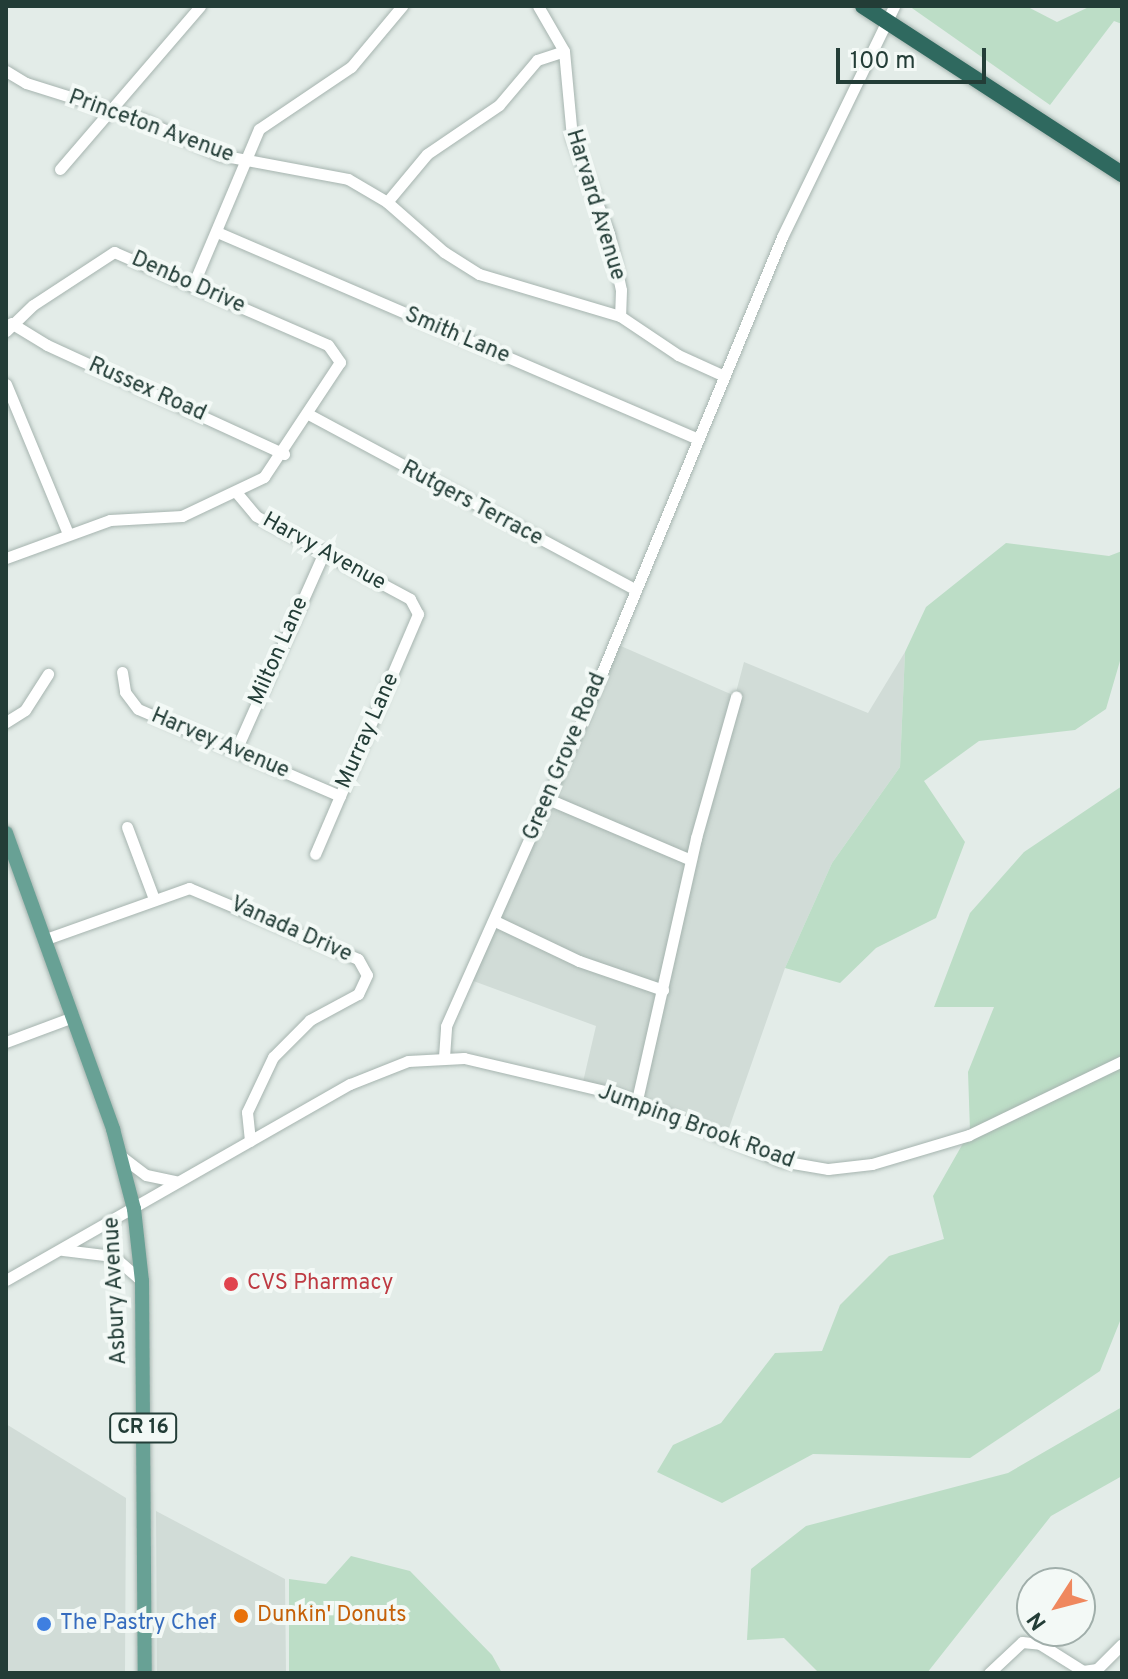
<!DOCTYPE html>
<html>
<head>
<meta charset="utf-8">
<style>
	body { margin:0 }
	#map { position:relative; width:1128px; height:1679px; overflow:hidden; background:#e3ece8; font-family:Overpass,sans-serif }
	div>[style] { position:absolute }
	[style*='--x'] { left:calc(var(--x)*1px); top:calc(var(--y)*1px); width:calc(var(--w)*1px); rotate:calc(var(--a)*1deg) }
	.built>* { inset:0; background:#d1dcd7 }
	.green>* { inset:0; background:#bcddc6 }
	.roads { filter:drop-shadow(0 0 2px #a6b4af) drop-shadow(0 0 2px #a6b4af) }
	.minor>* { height:11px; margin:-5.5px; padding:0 5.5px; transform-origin:5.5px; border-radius:5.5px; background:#fff }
	.major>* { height:14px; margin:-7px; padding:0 7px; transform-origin:7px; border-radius:7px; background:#68a195 }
	.highway>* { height:16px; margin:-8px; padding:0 8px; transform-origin:8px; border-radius:8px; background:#2f695f }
	.dots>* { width:22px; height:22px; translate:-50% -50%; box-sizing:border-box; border:4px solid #f3f9f6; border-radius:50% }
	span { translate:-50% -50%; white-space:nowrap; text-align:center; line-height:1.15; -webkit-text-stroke:8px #f3f9f6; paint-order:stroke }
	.shield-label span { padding:2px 6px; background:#f3f9f6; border:2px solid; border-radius:6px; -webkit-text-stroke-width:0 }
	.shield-label { font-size:20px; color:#233d37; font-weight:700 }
	.street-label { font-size:22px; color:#233d37 }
	.health-label { font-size:22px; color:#be3a42 }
	.left { translate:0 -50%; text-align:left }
	.food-label { font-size:22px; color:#c56008 }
	.shop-label { font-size:22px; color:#366cbe }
	.frame { position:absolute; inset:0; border:8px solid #233d37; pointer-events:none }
	.north { position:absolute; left:1016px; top:1567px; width:80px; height:80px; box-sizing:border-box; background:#f3f9f6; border:2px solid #a0aeaa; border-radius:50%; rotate:234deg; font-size:22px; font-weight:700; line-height:32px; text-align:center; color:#233d37 }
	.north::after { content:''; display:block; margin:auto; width:28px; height:36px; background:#ef885e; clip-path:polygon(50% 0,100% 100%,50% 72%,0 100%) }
	.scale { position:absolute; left:836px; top:48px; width:150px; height:36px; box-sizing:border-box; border:4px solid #233d37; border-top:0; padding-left:10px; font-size:24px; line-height:28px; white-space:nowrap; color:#233d37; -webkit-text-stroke:6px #f3f9f6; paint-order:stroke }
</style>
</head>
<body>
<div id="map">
	<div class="built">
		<i style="clip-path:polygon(614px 643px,735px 696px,744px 662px,868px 713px,905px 652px,900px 767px,832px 863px,785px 968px,728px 1131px,671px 1119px,582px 1086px,596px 1026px,468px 979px)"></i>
		<i style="clip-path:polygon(6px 1424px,126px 1498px,125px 1673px,6px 1673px)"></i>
		<i style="clip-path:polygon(156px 1511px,285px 1579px,286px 1673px,157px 1673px)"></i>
	</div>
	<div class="green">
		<i style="clip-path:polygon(909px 6px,1026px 6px,1057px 22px,1091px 6px,1122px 6px,1122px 24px,1114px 21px,1050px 105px)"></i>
		<i style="clip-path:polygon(1006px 543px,1109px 556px,1122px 551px,1122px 654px,1106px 709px,1075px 730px,979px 741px,924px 781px,965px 842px,936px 918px,876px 948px,840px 983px,785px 968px,832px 863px,900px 767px,905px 652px,926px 607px)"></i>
		<i style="clip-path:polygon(1122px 786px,1122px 1316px,1100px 1371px,970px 1458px,813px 1454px,722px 1503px,657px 1472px,673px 1445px,721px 1423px,775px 1353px,822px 1351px,840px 1305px,889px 1256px,944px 1239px,933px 1196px,970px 1131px,968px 1072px,994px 1007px,934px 1007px,970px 913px,1024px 852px)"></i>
		<i style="clip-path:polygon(1122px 1407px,1122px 1476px,1051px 1516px,927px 1673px,819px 1673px,784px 1638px,747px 1640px,751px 1569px,806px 1526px,1008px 1473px)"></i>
		<i style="clip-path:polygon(351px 1556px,410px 1571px,492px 1655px,502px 1673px,289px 1673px,289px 1579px,326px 1584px)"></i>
	</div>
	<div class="roads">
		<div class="minor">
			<i style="--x:538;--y:6;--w:52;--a:60"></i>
			<i style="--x:564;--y:51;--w:87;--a:84.7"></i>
			<i style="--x:572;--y:138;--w:103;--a:68.9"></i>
			<i style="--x:609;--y:234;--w:57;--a:77.9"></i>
			<i style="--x:621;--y:290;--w:26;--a:92"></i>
			<i style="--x:6;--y:71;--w:23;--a:31"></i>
			<i style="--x:26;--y:83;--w:121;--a:17.4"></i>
			<i style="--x:141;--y:119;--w:87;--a:24.5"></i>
			<i style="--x:220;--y:155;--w:130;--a:10.6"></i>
			<i style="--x:348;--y:179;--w:45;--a:30.5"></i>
			<i style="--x:387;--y:202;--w:76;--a:41.3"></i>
			<i style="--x:444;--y:252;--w:41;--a:32.2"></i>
			<i style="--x:479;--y:274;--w:147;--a:16.6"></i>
			<i style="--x:620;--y:316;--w:70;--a:33.9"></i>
			<i style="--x:678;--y:355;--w:51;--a:24.5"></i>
			<i style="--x:60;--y:169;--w:215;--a:-49.3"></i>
			<i style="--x:387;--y:202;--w:62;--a:-50.2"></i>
			<i style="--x:427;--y:154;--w:87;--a:-34.2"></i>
			<i style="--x:499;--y:105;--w:59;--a:-49.8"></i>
			<i style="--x:537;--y:60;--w:28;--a:-18"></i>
			<i style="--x:217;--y:232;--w:524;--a:23.28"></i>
			<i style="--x:193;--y:285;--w:169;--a:-67.1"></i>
			<i style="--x:259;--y:129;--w:111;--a:-34"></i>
			<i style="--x:351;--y:67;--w:80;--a:-50.1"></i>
			<i style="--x:11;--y:323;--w:42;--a:31.4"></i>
			<i style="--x:47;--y:345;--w:261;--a:24.7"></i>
			<i style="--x:6;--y:331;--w:37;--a:-44"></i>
			<i style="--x:33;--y:305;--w:97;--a:-33.2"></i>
			<i style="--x:114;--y:252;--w:233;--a:23.5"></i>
			<i style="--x:328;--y:345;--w:21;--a:55"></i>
			<i style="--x:340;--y:362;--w:138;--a:123.5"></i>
			<i style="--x:264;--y:477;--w:91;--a:154.6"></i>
			<i style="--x:182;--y:516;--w:72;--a:176.8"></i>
			<i style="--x:110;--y:520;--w:111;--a:159.9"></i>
			<i style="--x:6;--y:384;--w:162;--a:67.5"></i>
			<i style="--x:310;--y:415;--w:370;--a:28.2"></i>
			<i style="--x:236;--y:492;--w:31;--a:50"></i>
			<i style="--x:256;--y:516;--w:175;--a:28.3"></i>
			<i style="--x:410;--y:599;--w:17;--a:62"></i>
			<i style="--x:418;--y:614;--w:261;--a:113.2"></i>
			<i style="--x:122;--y:672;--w:20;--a:81"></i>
			<i style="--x:125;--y:692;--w:21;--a:53"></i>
			<i style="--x:138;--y:709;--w:220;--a:23.3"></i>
			<i style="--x:6;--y:722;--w:22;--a:-32"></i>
			<i style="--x:25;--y:710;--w:43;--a:-57.4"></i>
			<i style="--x:236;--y:750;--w:217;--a:-66"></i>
			<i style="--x:548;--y:799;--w:155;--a:23.1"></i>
			<i style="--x:127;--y:827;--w:77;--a:69.4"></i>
			<i style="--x:495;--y:921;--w:93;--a:25.5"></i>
			<i style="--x:579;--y:961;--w:89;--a:19"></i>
			<i style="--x:46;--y:939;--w:152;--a:-19.6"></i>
			<i style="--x:189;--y:888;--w:183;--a:22.8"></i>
			<i style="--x:358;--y:959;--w:18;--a:61"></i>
			<i style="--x:367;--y:975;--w:21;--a:115"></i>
			<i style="--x:358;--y:994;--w:55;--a:151.6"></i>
			<i style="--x:310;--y:1020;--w:52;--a:135"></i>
			<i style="--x:273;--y:1057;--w:61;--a:115.3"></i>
			<i style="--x:247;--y:1112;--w:29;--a:84"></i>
			<i style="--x:6;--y:1042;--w:72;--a:-20.5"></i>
			<i style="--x:444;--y:1057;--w:31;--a:-86"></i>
			<i style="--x:446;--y:1026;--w:345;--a:-66"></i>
			<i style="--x:586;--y:711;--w:513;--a:-67.53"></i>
			<i style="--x:782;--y:237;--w:257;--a:-64.1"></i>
			<i style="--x:637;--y:1100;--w:269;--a:-77.3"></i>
			<i style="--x:696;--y:838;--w:147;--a:-74.2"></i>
			<i style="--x:122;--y:1157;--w:30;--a:37"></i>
			<i style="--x:146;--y:1175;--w:30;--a:12"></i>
			<i style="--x:63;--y:1250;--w:50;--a:6.8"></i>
			<i style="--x:113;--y:1256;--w:38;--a:41"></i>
			<i style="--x:6;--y:1280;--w:396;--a:-29.7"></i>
			<i style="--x:350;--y:1084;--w:62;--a:-21.6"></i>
			<i style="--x:408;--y:1061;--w:56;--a:-3.1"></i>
			<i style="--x:464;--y:1058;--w:157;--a:13.2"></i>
			<i style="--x:617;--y:1094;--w:177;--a:22.2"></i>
			<i style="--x:781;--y:1161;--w:48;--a:9.7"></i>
			<i style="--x:828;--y:1169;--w:44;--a:-6.5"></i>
			<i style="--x:872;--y:1164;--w:101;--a:-16.6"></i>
			<i style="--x:969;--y:1135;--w:170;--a:-25.8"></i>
			<i style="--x:989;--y:1673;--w:45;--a:-43.2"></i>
			<i style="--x:1022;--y:1642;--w:18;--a:6"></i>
			<i style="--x:1040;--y:1644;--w:51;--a:32.1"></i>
			<i style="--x:1083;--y:1671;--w:14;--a:-8"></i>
			<i style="--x:1097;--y:1669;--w:35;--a:-45"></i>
		</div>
		<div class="major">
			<i style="--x:6;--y:833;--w:315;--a:70.1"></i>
			<i style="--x:113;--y:1129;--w:83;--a:75.3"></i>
			<i style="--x:134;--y:1209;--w:72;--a:83.7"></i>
			<i style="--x:142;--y:1281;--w:392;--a:89.6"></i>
		</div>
		<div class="highway">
			<i style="--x:863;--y:6;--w:309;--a:33"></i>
		</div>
	</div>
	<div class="dots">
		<i style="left:231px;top:1284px;background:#e0444e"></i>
		<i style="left:241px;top:1616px;background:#e8710a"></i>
		<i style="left:44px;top:1624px;background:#3f7fe0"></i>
	</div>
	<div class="shield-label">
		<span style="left:143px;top:1428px">CR 16</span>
	</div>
	<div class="street-label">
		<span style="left:151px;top:127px;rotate:20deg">Princeton Avenue</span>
		<span style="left:595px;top:205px;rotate:73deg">Harvard Avenue</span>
		<span style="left:188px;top:283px;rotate:24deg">Denbo Drive</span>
		<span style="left:457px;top:336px;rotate:23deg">Smith Lane</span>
		<span style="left:147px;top:390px;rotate:24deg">Russex Road</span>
		<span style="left:472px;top:504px;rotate:28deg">Rutgers Terrace</span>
		<span style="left:324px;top:552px;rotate:29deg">Harvy Avenue</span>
		<span style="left:279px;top:651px;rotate:-66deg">Milton Lane</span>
		<span style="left:368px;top:731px;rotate:-66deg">Murray Lane</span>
		<span style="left:220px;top:744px;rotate:23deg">Harvey Avenue</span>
		<span style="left:565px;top:757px;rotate:-67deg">Green Grove Road</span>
		<span style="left:291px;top:930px;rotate:24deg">Vanada Drive</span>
		<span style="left:696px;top:1127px;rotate:20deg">Jumping Brook Road</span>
		<span style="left:116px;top:1291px;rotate:-93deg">Asbury Avenue</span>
	</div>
	<div class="health-label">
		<span class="left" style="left:247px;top:1284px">CVS Pharmacy</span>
	</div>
	<div class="food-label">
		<span class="left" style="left:257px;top:1616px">Dunkin' Donuts</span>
	</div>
	<div class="shop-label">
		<span class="left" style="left:60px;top:1624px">The Pastry Chef</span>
	</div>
	<div class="frame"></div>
	<div class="north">N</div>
	<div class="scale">100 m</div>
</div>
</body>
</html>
